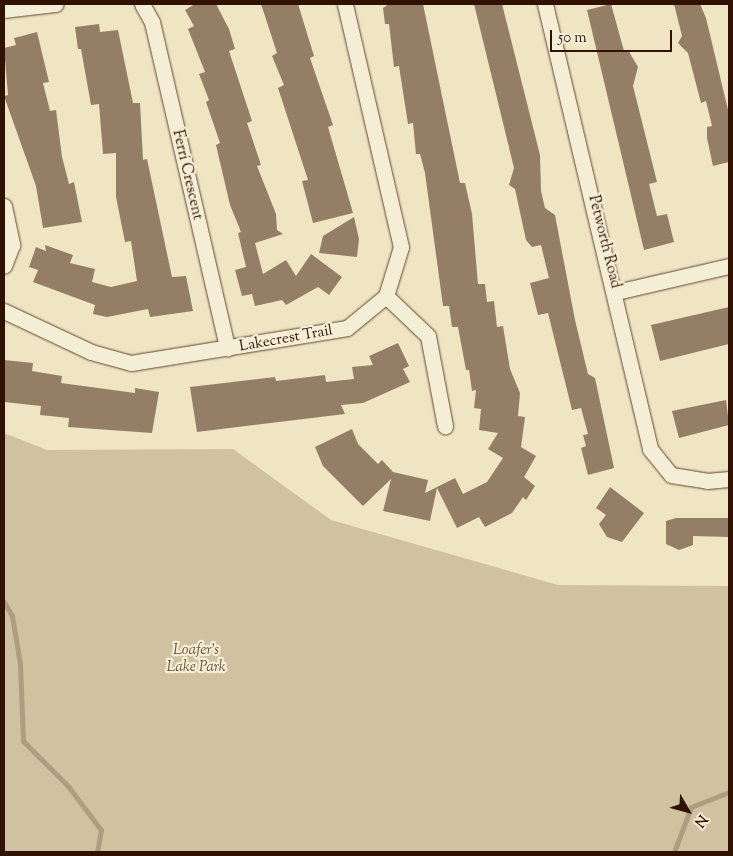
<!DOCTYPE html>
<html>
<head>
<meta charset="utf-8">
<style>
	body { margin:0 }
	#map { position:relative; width:733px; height:856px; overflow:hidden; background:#f0e5c2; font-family:"Sorts Mill Goudy",serif }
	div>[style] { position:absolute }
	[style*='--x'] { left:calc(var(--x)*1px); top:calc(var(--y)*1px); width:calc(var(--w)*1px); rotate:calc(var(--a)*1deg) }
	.green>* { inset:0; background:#d0c1a1 }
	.stream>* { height:5px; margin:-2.5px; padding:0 2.5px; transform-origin:2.5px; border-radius:2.5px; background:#af9d81 }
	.building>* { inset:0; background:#947f66 }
	.roads { filter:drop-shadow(0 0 1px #614632) drop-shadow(0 0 1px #614632) }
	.street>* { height:15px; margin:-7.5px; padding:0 7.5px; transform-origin:7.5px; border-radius:7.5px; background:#f5eed7 }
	span { translate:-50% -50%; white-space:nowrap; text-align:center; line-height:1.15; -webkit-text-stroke:4.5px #f5eed7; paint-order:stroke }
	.street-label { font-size:15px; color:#311102 }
	.park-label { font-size:15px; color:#694f3a; font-style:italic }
	.frame { position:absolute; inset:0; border:5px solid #311102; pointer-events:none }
	.north { position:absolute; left:663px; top:786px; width:50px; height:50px; -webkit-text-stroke:4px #f5eed7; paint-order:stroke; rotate:128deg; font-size:14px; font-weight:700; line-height:20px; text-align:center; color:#311102 }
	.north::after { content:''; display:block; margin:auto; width:18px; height:22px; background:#311102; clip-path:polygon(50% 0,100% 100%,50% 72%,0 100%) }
	.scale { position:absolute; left:550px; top:30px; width:122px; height:22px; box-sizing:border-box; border:2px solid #311102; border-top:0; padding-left:6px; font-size:15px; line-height:18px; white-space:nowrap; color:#311102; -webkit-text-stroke:4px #f5eed7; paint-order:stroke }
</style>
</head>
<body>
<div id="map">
	<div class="green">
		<i style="clip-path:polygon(4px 433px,47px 450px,233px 449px,331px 520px,558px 585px,729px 586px,729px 852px,4px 852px)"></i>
	</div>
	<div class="stream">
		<i style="--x:4;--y:602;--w:16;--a:60"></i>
		<i style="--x:12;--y:616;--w:49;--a:80.5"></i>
		<i style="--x:20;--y:664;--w:77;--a:87.8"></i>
		<i style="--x:23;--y:741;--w:64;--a:45"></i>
		<i style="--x:68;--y:786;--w:55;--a:53.1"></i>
		<i style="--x:101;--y:830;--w:22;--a:100"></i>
		<i style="--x:674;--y:852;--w:48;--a:-69.3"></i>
		<i style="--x:691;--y:807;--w:41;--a:-21.5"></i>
	</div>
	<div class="building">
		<i style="clip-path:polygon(195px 4px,216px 4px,229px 29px,235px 49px,229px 51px,252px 121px,247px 123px,261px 165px,257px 166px,276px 214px,277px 230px,283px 234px,255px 243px,263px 274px,286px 260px,296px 276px,311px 254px,342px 277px,329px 295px,318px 287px,286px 305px,282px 300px,255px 306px,252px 294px,242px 296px,235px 270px,246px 267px,238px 233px,241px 232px,230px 205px,216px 145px,220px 143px,206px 102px,209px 100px,199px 74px,205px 72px,188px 29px,194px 26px,185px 10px)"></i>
		<i style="clip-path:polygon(261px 4px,298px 4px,314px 56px,310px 58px,333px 125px,328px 127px,353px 213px,313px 223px,302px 181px,308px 180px,278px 88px,284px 85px,272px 56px,277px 53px)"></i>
		<i style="clip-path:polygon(389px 4px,423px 4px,460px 183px,465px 183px,472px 214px,478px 284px,485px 284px,487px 302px,494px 301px,497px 327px,503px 326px,510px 369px,520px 393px,518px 416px,525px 417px,521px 447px,536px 456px,524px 477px,535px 486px,526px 500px,523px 497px,512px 513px,485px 527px,479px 517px,457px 528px,437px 488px,430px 521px,383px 511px,391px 479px,363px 506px,323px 466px,315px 447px,352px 429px,358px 444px,378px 464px,382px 460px,393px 472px,428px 480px,425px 493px,455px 478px,463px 494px,487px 482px,503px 458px,488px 449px,498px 433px,479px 430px,481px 409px,474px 408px,476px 390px,472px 391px,469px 370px,466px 370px,458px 327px,452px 327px,449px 306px,443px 306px,425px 173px,420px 154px,416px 154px,413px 123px,408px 124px,399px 66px,394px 67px,389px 24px,385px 24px,383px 8px)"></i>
		<i style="clip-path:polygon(474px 4px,502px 4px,540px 155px,541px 191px,545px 208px,555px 215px,575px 320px,588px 374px,595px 378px,614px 468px,588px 475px,581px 448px,586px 446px,583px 435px,588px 434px,581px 408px,572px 410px,548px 313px,538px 315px,530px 283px,549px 278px,541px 245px,532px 247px,526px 240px,515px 189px,509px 185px,514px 168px)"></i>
		<i style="clip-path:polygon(611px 4px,624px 51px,628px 50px,638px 67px,633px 86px,657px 182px,649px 184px,657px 216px,667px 214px,674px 242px,644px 250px,587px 10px)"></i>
		<i style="clip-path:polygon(674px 4px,700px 4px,706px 18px,729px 114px,729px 162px,713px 166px,707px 138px,707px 127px,712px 126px,706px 101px,701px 103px,688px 53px,678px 43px,682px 36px)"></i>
		<i style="clip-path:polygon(99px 24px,100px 32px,118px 30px,133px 103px,140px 103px,143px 160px,147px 159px,172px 277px,186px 276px,193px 311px,150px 317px,148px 309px,107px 317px,93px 314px,95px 305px,33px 282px,38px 270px,29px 267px,36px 247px,46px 251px,45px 245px,73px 255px,70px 263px,95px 269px,92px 282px,111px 287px,137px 281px,131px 241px,125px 242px,116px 197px,116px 153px,103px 154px,99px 104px,91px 105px,81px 49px,78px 49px,75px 27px)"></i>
		<i style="clip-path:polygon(37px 32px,49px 82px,43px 83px,50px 111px,56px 110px,62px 157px,69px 184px,74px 182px,82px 222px,43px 228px,36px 186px,4px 96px,8px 95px,4px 48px,16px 45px,14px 38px)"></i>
		<i style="clip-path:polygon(354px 217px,359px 239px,357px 257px,319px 253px,323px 236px)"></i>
		<i style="clip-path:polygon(729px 307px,729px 344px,660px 361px,651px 325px)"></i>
		<i style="clip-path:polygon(398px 343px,409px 366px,403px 369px,410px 382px,363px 403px,341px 405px,345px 414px,197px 432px,190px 387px,275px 377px,276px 381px,325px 375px,326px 382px,354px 379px,352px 367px,373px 365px,369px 356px)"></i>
		<i style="clip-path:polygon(4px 360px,33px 363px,32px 371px,62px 376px,61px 383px,135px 393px,135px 388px,159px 392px,152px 433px,68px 427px,69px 418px,40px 415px,41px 406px,4px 402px)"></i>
		<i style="clip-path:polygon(726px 400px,729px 425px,679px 438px,672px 411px)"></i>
		<i style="clip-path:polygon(610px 487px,644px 513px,622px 542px,607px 537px,599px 524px,606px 515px,596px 508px)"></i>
		<i style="clip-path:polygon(676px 518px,729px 518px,729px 537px,693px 536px,693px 545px,679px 550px,666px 544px,666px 521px)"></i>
	</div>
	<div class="roads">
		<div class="street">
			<i style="--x:142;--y:4;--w:21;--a:61"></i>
			<i style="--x:152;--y:22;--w:335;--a:77"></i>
			<i style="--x:545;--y:4;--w:457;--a:76.7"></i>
			<i style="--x:650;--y:449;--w:33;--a:51"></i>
			<i style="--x:671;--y:475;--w:36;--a:9"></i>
			<i style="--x:707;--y:481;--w:22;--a:-5"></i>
			<i style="--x:4;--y:10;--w:52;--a:-6.6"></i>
			<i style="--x:4;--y:206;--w:40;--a:78"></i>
			<i style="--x:12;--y:245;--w:22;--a:111"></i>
			<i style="--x:616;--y:292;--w:116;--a:-13"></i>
			<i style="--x:386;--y:296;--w:58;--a:43.6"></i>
			<i style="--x:428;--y:336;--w:92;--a:79.3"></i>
			<i style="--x:4;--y:311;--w:96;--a:25.2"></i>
			<i style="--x:91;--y:352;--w:41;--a:15.4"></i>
			<i style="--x:131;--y:363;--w:219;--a:-9.2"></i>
			<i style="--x:347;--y:328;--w:50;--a:-39.4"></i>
			<i style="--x:386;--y:296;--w:51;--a:-73"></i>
			<i style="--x:401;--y:247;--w:249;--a:-103"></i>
		</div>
	</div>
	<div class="street-label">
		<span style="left:187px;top:175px;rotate:77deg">Ferri Crescent</span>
		<span style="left:604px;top:242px;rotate:76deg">Petworth Road</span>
		<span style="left:286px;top:339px;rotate:-10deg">Lakecrest Trail</span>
	</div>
	<div class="park-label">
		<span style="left:196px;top:659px">Loafer's<br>Lake Park</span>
	</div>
	<div class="frame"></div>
	<div class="north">N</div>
	<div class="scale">50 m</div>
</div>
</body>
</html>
